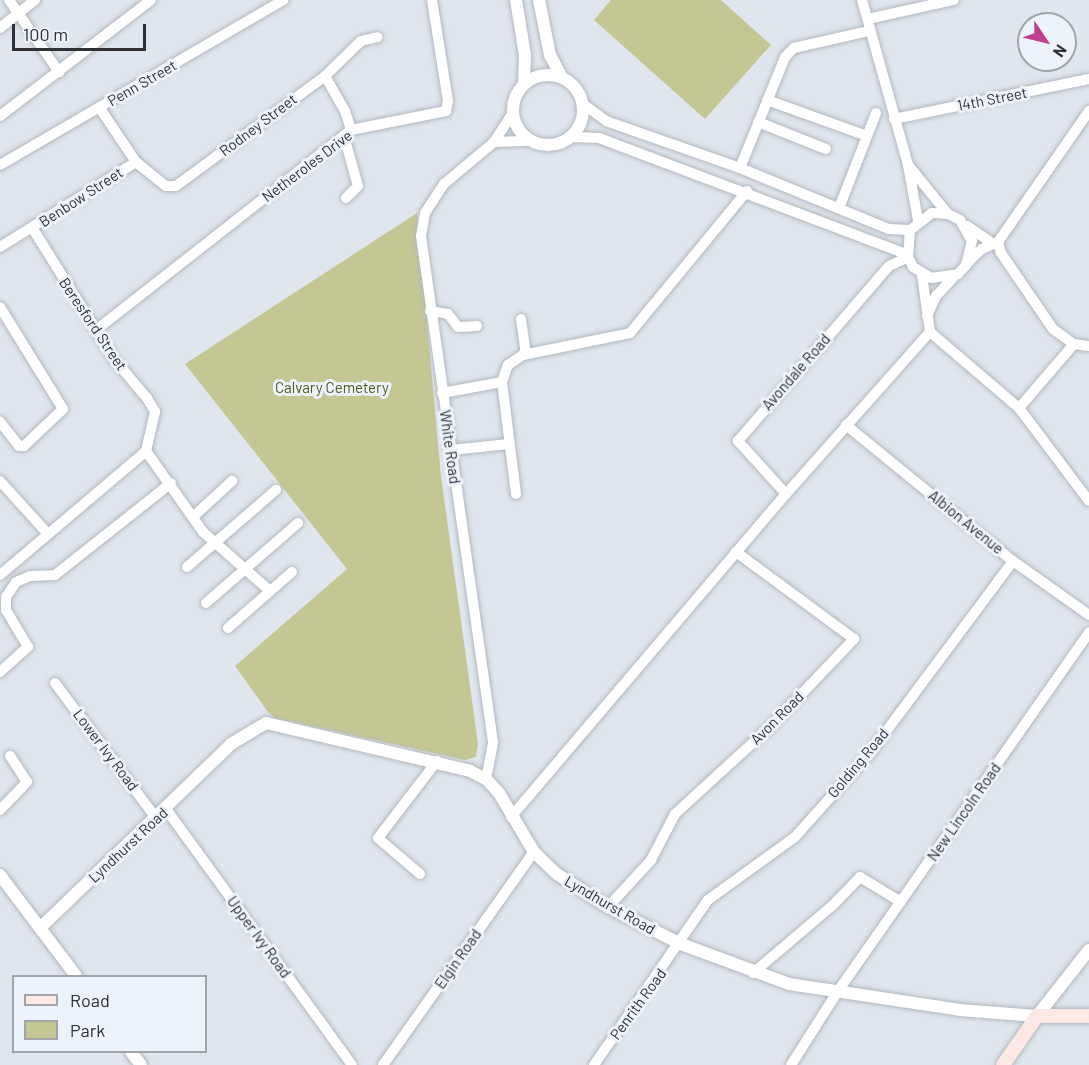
<!DOCTYPE html>
<html>
<head>
<meta charset="utf-8">
<style>
	body { margin:0 }
	#map { position:relative; width:1089px; height:1065px; overflow:hidden; background:#e0e6ed; font-family:Barlow,sans-serif }
	div>[style] { position:absolute }
	[style*='--x'] { left:calc(var(--x)*1px); top:calc(var(--y)*1px); width:calc(var(--w)*1px); rotate:calc(var(--a)*1deg) }
	.green>* { inset:0; background:#c4c794 }
	.roads { filter:drop-shadow(0 0 2px #b2b8bf) drop-shadow(0 0 2px #b2b8bf) }
	.minor>* { height:10px; margin:-5px; padding:0 5px; transform-origin:5px; border-radius:5px; background:#fff }
	.tertiary>* { height:12px; margin:-6px; padding:0 6px; transform-origin:6px; border-radius:6px; background:#fff }
	.tertiary>.ring { margin:-6px; padding:0; box-sizing:content-box; background:none; border:12px solid #fff; border-radius:50% }
	.secondary>* { height:14px; margin:-7px; padding:0 7px; transform-origin:7px; border-radius:7px; background:#fee8e3 }
	span { translate:-50% -50%; white-space:nowrap; text-align:center; line-height:1.15; -webkit-text-stroke:6px #edf3fa; paint-order:stroke }
	.street-label { font-size:15px; color:#2e3033 }
	.park-label { font-size:15px; color:#56581a }
	.legend { position:absolute; left:12px; top:975px; width:195px; height:78px; box-sizing:border-box; background:#edf3fa; border:2px solid #a1a5aa; margin:0; padding:8px 10px; list-style:none; font-size:18px; color:#2e3033 }
	.legend li { display:flex; align-items:center; gap:12px; height:30px }
	.legend b { width:30px; border:2px solid #a1a5aa }
	.north { position:absolute; left:1017px; top:12px; width:60px; height:60px; box-sizing:border-box; background:#edf3fa; border:2px solid #a1a5aa; border-radius:50%; rotate:125deg; font-size:16px; font-weight:700; line-height:24px; text-align:center; color:#2e3033 }
	.north::after { content:''; display:block; margin:auto; width:21px; height:27px; background:#be4190; clip-path:polygon(50% 0,100% 100%,50% 72%,0 100%) }
	.scale { position:absolute; left:12px; top:24px; width:134px; height:27px; box-sizing:border-box; border:3px solid #2e3033; border-top:0; padding-left:8px; font-size:18px; line-height:21px; white-space:nowrap; color:#2e3033; -webkit-text-stroke:4px #edf3fa; paint-order:stroke }
</style>
</head>
<body>
<div id="map">
	<div class="green">
		<i style="clip-path:polygon(611px 0,721px 0,771px 45px,705px 119px,594px 20px)"></i>
		<i style="clip-path:polygon(417px 213px,441px 476px,478px 744px,476px 757px,465px 760px,275px 718px,268px 712px,235px 666px,347px 569px,185px 364px)"></i>
	</div>
	<div class="roads">
		<div class="minor">
			<i style="--x:9;--y:0;--w:88;--a:55.2"></i>
			<i style="--x:862;--y:0;--w:171;--a:74.4"></i>
			<i style="--x:868;--y:19;--w:88;--a:-12.5"></i>
			<i style="--x:0;--y:28;--w:45;--a:-38.7"></i>
			<i style="--x:325;--y:76;--w:40;--a:60.3"></i>
			<i style="--x:345;--y:111;--w:20;--a:72"></i>
			<i style="--x:767;--y:100;--w:106;--a:19.8"></i>
			<i style="--x:583;--y:104;--w:29;--a:36"></i>
			<i style="--x:606;--y:121;--w:142;--a:19.3"></i>
			<i style="--x:740;--y:168;--w:161;--a:22.3"></i>
			<i style="--x:889;--y:229;--w:21;--a:3"></i>
			<i style="--x:0;--y:116;--w:190;--a:-37.5"></i>
			<i style="--x:894;--y:119;--w:199;--a:-11.6"></i>
			<i style="--x:758;--y:122;--w:73;--a:21.7"></i>
			<i style="--x:344;--y:136;--w:52;--a:74.4"></i>
			<i style="--x:358;--y:186;--w:17;--a:135"></i>
			<i style="--x:571;--y:137;--w:28;--a:2"></i>
			<i style="--x:599;--y:138;--w:328;--a:20.7"></i>
			<i style="--x:494;--y:142;--w:35;--a:-2"></i>
			<i style="--x:136;--y:162;--w:38;--a:39"></i>
			<i style="--x:166;--y:186;--w:10;--a:0"></i>
			<i style="--x:176;--y:186;--w:185;--a:-36.4"></i>
			<i style="--x:325;--y:76;--w:50;--a:-44.2"></i>
			<i style="--x:361;--y:41;--w:17;--a:-13"></i>
			<i style="--x:0;--y:165;--w:328;--a:-30.2"></i>
			<i style="--x:740;--y:168;--w:120;--a:-67.9"></i>
			<i style="--x:785;--y:57;--w:13;--a:-45"></i>
			<i style="--x:794;--y:48;--w:77;--a:-12.8"></i>
			<i style="--x:839;--y:208;--w:102;--a:-68.7"></i>
			<i style="--x:918;--y:220;--w:56;--a:-100.3"></i>
			<i style="--x:908;--y:165;--w:63;--a:50.8"></i>
			<i style="--x:967;--y:226;--w:30;--a:34"></i>
			<i style="--x:33;--y:229;--w:153;--a:58.1"></i>
			<i style="--x:114;--y:359;--w:51;--a:49.8"></i>
			<i style="--x:147;--y:398;--w:16;--a:60"></i>
			<i style="--x:155;--y:412;--w:40;--a:103"></i>
			<i style="--x:998;--y:242;--w:160;--a:-55.2"></i>
			<i style="--x:998;--y:242;--w:11;--a:75"></i>
			<i style="--x:1001;--y:253;--w:92;--a:55.6"></i>
			<i style="--x:1053;--y:329;--w:26;--a:36"></i>
			<i style="--x:1074;--y:344;--w:15;--a:8"></i>
			<i style="--x:0;--y:247;--w:160;--a:-32"></i>
			<i style="--x:136;--y:162;--w:66;--a:-123.9"></i>
			<i style="--x:966;--y:265;--w:25;--a:-76"></i>
			<i style="--x:972;--y:241;--w:24;--a:-120"></i>
			<i style="--x:960;--y:220;--w:13;--a:-153"></i>
			<i style="--x:948;--y:214;--w:16;--a:-176"></i>
			<i style="--x:932;--y:213;--w:28;--a:142"></i>
			<i style="--x:910;--y:230;--w:27;--a:94"></i>
			<i style="--x:908;--y:257;--w:11;--a:63"></i>
			<i style="--x:913;--y:267;--w:21;--a:31"></i>
			<i style="--x:931;--y:278;--w:27;--a:-8"></i>
			<i style="--x:958;--y:274;--w:12;--a:-48"></i>
			<i style="--x:966;--y:265;--w:11;--a:-49"></i>
			<i style="--x:973;--y:257;--w:12;--a:-42"></i>
			<i style="--x:982;--y:249;--w:17;--a:-24"></i>
			<i style="--x:922;--y:275;--w:58;--a:82"></i>
			<i style="--x:0;--y:307;--w:120;--a:58.3"></i>
			<i style="--x:63;--y:409;--w:54;--a:136.5"></i>
			<i style="--x:24;--y:446;--w:5;--a:180"></i>
			<i style="--x:19;--y:446;--w:31;--a:-128"></i>
			<i style="--x:430;--y:311;--w:18;--a:9"></i>
			<i style="--x:448;--y:314;--w:16;--a:52"></i>
			<i style="--x:458;--y:327;--w:19;--a:-3"></i>
			<i style="--x:927;--y:316;--w:22;--a:-66"></i>
			<i style="--x:936;--y:296;--w:25;--a:-47"></i>
			<i style="--x:521;--y:319;--w:35;--a:82"></i>
			<i style="--x:96;--y:330;--w:324;--a:-38.1"></i>
			<i style="--x:351;--y:130;--w:97;--a:-11.3"></i>
			<i style="--x:446;--y:111;--w:10;--a:-79"></i>
			<i style="--x:448;--y:101;--w:102;--a:-99"></i>
			<i style="--x:930;--y:332;--w:117;--a:40.5"></i>
			<i style="--x:1019;--y:408;--w:116;--a:53"></i>
			<i style="--x:442;--y:393;--w:61;--a:-10.4"></i>
			<i style="--x:1019;--y:408;--w:84;--a:-49.3"></i>
			<i style="--x:846;--y:425;--w:215;--a:39.2"></i>
			<i style="--x:1013;--y:561;--w:93;--a:35.4"></i>
			<i style="--x:451;--y:450;--w:58;--a:-5.9"></i>
			<i style="--x:0;--y:481;--w:72;--a:47.8"></i>
			<i style="--x:516;--y:494;--w:113;--a:-97.1"></i>
			<i style="--x:502;--y:382;--w:18;--a:-71"></i>
			<i style="--x:508;--y:365;--w:18;--a:-34"></i>
			<i style="--x:523;--y:355;--w:109;--a:-11.6"></i>
			<i style="--x:630;--y:333;--w:184;--a:-50.5"></i>
			<i style="--x:786;--y:494;--w:72;--a:-132.2"></i>
			<i style="--x:738;--y:441;--w:231;--a:-49.2"></i>
			<i style="--x:889;--y:266;--w:21;--a:-25"></i>
			<i style="--x:194;--y:516;--w:52;--a:-42.6"></i>
			<i style="--x:187;--y:567;--w:118;--a:-40.9"></i>
			<i style="--x:0;--y:575;--w:192;--a:-40.3"></i>
			<i style="--x:146;--y:451;--w:99;--a:54.9"></i>
			<i style="--x:203;--y:532;--w:89;--a:41.4"></i>
			<i style="--x:206;--y:603;--w:122;--a:-41"></i>
			<i style="--x:228;--y:628;--w:85;--a:-41.2"></i>
			<i style="--x:0;--y:672;--w:38;--a:-42"></i>
			<i style="--x:28;--y:647;--w:43;--a:-120.7"></i>
			<i style="--x:6;--y:610;--w:13;--a:-90"></i>
			<i style="--x:6;--y:597;--w:18;--a:-56"></i>
			<i style="--x:16;--y:582;--w:15;--a:-23"></i>
			<i style="--x:30;--y:576;--w:25;--a:-2"></i>
			<i style="--x:55;--y:575;--w:148;--a:-38.4"></i>
			<i style="--x:55;--y:683;--w:169;--a:53.2"></i>
			<i style="--x:486;--y:779;--w:38;--a:-79"></i>
			<i style="--x:493;--y:742;--w:511;--a:-98.1"></i>
			<i style="--x:421;--y:236;--w:23;--a:-80"></i>
			<i style="--x:425;--y:213;--w:35;--a:-57"></i>
			<i style="--x:444;--y:184;--w:65;--a:-40"></i>
			<i style="--x:494;--y:142;--w:33;--a:-57"></i>
			<i style="--x:166;--y:809;--w:316;--a:54"></i>
			<i style="--x:0;--y:810;--w:39;--a:-46"></i>
			<i style="--x:27;--y:782;--w:31;--a:-123"></i>
			<i style="--x:511;--y:817;--w:424;--a:-49.6"></i>
			<i style="--x:786;--y:494;--w:217;--a:-48.4"></i>
			<i style="--x:420;--y:874;--w:55;--a:-139.4"></i>
			<i style="--x:378;--y:838;--w:97;--a:-52.5"></i>
			<i style="--x:608;--y:907;--w:64;--a:-47.5"></i>
			<i style="--x:651;--y:860;--w:52;--a:-62.4"></i>
			<i style="--x:675;--y:814;--w:129;--a:-42.5"></i>
			<i style="--x:770;--y:727;--w:122;--a:-46.3"></i>
			<i style="--x:854;--y:639;--w:147;--a:-143.6"></i>
			<i style="--x:753;--y:973;--w:105;--a:-40.4"></i>
			<i style="--x:833;--y:905;--w:39;--a:-46"></i>
			<i style="--x:860;--y:877;--w:48;--a:31.4"></i>
			<i style="--x:383;--y:1065;--w:261;--a:-54.7"></i>
			<i style="--x:594;--y:1065;--w:201;--a:-55.4"></i>
			<i style="--x:708;--y:900;--w:107;--a:-35.9"></i>
			<i style="--x:795;--y:837;--w:113;--a:-48.2"></i>
			<i style="--x:870;--y:753;--w:239;--a:-53.3"></i>
			<i style="--x:791;--y:1065;--w:88;--a:-57.6"></i>
			<i style="--x:838;--y:991;--w:438;--a:-55"></i>
		</div>
		<div class="tertiary">
			<i style="--x:516;--y:0;--w:56;--a:80.7"></i>
			<i style="--x:525;--y:55;--w:29;--a:92"></i>
			<i style="--x:539;--y:0;--w:56;--a:78.7"></i>
			<i style="--x:550;--y:55;--w:26;--a:62"></i>
			<i class="ring" style="left:513px;top:75px;width:58px;height:58px"></i>
			<i style="--x:0;--y:875;--w:126;--a:53"></i>
			<i style="--x:40;--y:928;--w:265;--a:-43.9"></i>
			<i style="--x:231;--y:744;--w:41;--a:-31"></i>
			<i style="--x:266;--y:723;--w:210;--a:13.2"></i>
			<i style="--x:470;--y:771;--w:18;--a:27"></i>
			<i style="--x:486;--y:779;--w:19;--a:47"></i>
			<i style="--x:499;--y:793;--w:69;--a:59.3"></i>
			<i style="--x:534;--y:852;--w:32;--a:44"></i>
			<i style="--x:557;--y:874;--w:61;--a:32.9"></i>
			<i style="--x:608;--y:907;--w:82;--a:26.9"></i>
			<i style="--x:681;--y:944;--w:115;--a:20.3"></i>
			<i style="--x:789;--y:984;--w:173;--a:8.6"></i>
			<i style="--x:960;--y:1010;--w:77;--a:4.5"></i>
			<i style="--x:1037;--y:1016;--w:84;--a:-51.8"></i>
			<i style="--x:131;--y:1052;--w:16;--a:52"></i>
		</div>
		<div class="secondary">
			<i style="--x:1003;--y:1065;--w:60;--a:-55.2"></i>
			<i style="--x:1037;--y:1016;--w:52;--a:0"></i>
		</div>
	</div>
	<div class="street-label">
		<span style="left:142px;top:83px;rotate:-30deg">Penn Street</span>
		<span style="left:992px;top:99px;rotate:-11deg">14th Street</span>
		<span style="left:258px;top:125px;rotate:-37deg">Rodney Street</span>
		<span style="left:307px;top:166px;rotate:-37deg">Netheroles Drive</span>
		<span style="left:81px;top:197px;rotate:-33deg">Benbow Street</span>
		<span style="left:93px;top:324px;rotate:56deg">Beresford Street</span>
		<span style="left:796px;top:372px;rotate:-49deg">Avondale Road</span>
		<span style="left:450px;top:447px;rotate:82deg">White Road</span>
		<span style="left:966px;top:522px;rotate:39deg">Albion Avenue</span>
		<span style="left:777px;top:718px;rotate:-45deg">Avon Road</span>
		<span style="left:106px;top:750px;rotate:53deg">Lower Ivy Road</span>
		<span style="left:858px;top:763px;rotate:-50deg">Golding Road</span>
		<span style="left:964px;top:812px;rotate:-55deg">New Lincoln Road</span>
		<span style="left:128px;top:845px;rotate:-43deg">Lyndhurst Road</span>
		<span style="left:610px;top:905px;rotate:30deg">Lyndhurst Road</span>
		<span style="left:259px;top:937px;rotate:54deg">Upper Ivy Road</span>
		<span style="left:458px;top:959px;rotate:-55deg">Elgin Road</span>
		<span style="left:638px;top:1004px;rotate:-54deg">Penrith Road</span>
	</div>
	<div class="park-label">
		<span style="left:332px;top:388px">Calvary Cemetery</span>
	</div>
	<ul class="legend">
	<li><b style="height:8px;background:#fee8e3"></b>Road</li>
	<li><b style="height:16px;background:#c4c794"></b>Park</li>
	</ul>
	<div class="north">N</div>
	<div class="scale">100 m</div>
</div>
</body>
</html>
